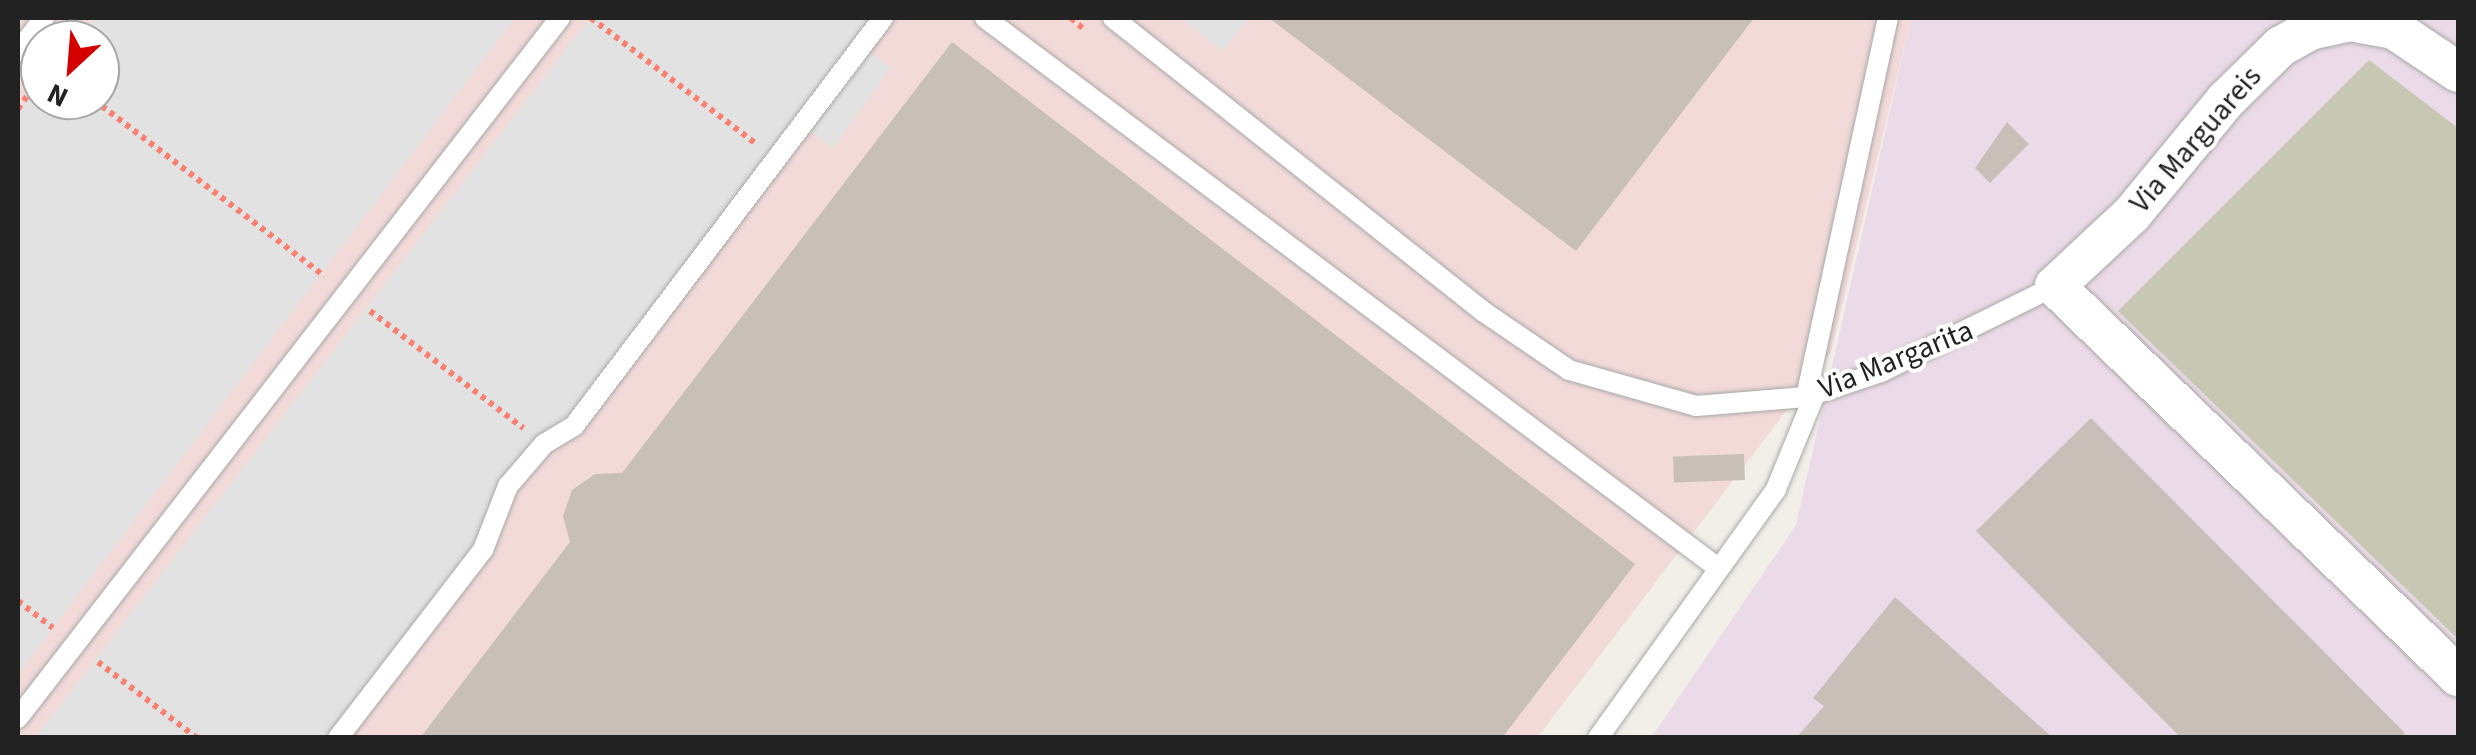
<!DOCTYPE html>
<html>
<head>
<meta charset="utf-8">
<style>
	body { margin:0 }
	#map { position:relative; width:2476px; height:755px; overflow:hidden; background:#f2efe9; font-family:"Source Sans 3",sans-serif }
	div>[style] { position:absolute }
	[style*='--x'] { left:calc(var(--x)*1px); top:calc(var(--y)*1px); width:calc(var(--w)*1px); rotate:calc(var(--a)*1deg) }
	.commercial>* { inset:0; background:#f2dad9 }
	.industrial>* { inset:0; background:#ebdbe8 }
	.construction>* { inset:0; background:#c7c7b4 }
	.parking>* { inset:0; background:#e2e2e2; transform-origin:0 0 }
	.building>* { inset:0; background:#c7bfb8; transform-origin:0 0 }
	.path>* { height:6px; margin-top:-3px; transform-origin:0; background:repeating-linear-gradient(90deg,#fa8072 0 5px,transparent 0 10px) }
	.roads { filter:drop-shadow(0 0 2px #a9a9a9) drop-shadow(0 0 2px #a9a9a9) }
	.lane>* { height:20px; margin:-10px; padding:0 10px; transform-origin:10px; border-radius:10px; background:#fff }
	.street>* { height:40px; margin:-20px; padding:0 20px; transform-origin:20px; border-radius:20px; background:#fff }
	span { translate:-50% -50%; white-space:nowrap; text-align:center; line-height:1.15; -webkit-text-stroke:8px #fff; paint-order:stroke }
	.street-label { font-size:30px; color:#222 }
	.frame { position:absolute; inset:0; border:20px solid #222; pointer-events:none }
	.north { position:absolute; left:20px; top:20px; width:100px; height:100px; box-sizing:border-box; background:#fff; border:2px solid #a7a7a7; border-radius:50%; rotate:206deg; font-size:28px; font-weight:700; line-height:40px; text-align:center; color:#222 }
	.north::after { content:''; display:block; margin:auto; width:35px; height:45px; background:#d40000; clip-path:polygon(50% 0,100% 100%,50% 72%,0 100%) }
</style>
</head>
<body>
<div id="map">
	<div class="commercial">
		<i style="clip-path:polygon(evenodd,18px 18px,1911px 18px,1831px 352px,1537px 738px,18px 737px,18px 18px,40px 40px,100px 40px,100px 100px,40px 100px,40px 40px)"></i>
	</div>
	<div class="industrial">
		<i style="clip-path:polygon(1911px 18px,2458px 18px,2458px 737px,1651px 738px,1796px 525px)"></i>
	</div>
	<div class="construction">
		<i style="clip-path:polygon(2369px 60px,2458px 128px,2458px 639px,2118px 311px)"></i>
	</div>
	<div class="parking">
		<i style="clip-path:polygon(91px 18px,515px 18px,18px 674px,18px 113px,40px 83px,40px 100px,100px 100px,100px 40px,73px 40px)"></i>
		<i style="clip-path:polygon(590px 18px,876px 18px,327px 737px,35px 738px)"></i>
		<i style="clip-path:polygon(1181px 18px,1249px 18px,1222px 51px)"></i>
		<i style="left:861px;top:46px;width:37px;height:99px;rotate:36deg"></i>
	</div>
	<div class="building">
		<i style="clip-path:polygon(1269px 18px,1754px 18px,1576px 251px)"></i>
		<i style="clip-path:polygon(952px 42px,1635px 564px,1502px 738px,420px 738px,570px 542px,563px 516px,572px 490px,595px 474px,622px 473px)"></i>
		<i style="clip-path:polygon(2007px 122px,2029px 144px,1990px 183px,1975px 168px)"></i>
		<i style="clip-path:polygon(2091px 418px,2405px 733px,2401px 738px,2181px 738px,1976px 531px)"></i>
		<i style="left:1744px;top:454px;width:26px;height:71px;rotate:88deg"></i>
		<i style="clip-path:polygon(1895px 597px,2053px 738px,1796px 738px,1824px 706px,1813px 698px)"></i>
	</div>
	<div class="path">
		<i style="--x:591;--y:18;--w:206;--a:37.3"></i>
		<i style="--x:1071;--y:18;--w:18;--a:41"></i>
		<i style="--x:73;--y:35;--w:21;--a:-53"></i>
		<i style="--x:94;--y:100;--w:290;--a:37.4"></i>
		<i style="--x:18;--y:109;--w:38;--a:-55"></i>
		<i style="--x:370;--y:311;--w:193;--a:37.4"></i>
		<i style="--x:18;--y:601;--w:44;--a:37.6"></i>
		<i style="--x:98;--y:662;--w:125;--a:37.5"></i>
	</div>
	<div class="roads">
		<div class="lane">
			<i style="--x:985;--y:18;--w:916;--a:36.88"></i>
			<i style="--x:1113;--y:18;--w:473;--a:38.4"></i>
			<i style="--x:1484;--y:312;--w:103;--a:34.3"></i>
			<i style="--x:1569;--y:370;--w:132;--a:15.8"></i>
			<i style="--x:1696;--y:406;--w:110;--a:-4.7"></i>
			<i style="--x:1806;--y:397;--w:79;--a:-18.4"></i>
			<i style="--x:1881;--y:372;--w:194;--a:-26.3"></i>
			<i style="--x:18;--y:52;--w:43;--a:-52.6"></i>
			<i style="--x:1806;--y:397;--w:388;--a:-77.8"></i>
			<i style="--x:18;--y:718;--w:885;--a:-52.25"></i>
			<i style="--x:338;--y:738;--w:237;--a:-52.4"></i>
			<i style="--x:483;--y:550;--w:69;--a:-68.7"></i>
			<i style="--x:508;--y:486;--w:55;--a:-49.4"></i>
			<i style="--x:544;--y:444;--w:35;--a:-31"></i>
			<i style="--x:574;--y:426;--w:512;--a:-52.86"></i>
			<i style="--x:1598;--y:738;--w:306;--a:-54.4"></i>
			<i style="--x:1776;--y:489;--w:103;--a:-67.7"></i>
		</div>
		<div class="street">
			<i style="--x:2458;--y:72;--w:77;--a:-146.1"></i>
			<i style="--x:2394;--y:29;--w:44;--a:-169.5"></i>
			<i style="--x:2351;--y:21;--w:40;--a:168"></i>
			<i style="--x:2312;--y:29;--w:35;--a:151"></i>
			<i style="--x:2281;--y:46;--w:77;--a:135.5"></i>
			<i style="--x:2226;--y:100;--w:148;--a:129.5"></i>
			<i style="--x:2132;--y:214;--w:105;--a:136.9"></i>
			<i style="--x:2055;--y:286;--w:561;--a:44.06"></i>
		</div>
	</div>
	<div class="street-label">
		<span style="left:2196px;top:140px;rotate:-49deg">Via Marguareis</span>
		<span style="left:1896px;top:360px;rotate:-22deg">Via Margarita</span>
	</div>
	<div class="frame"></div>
	<div class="north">N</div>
</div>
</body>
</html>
